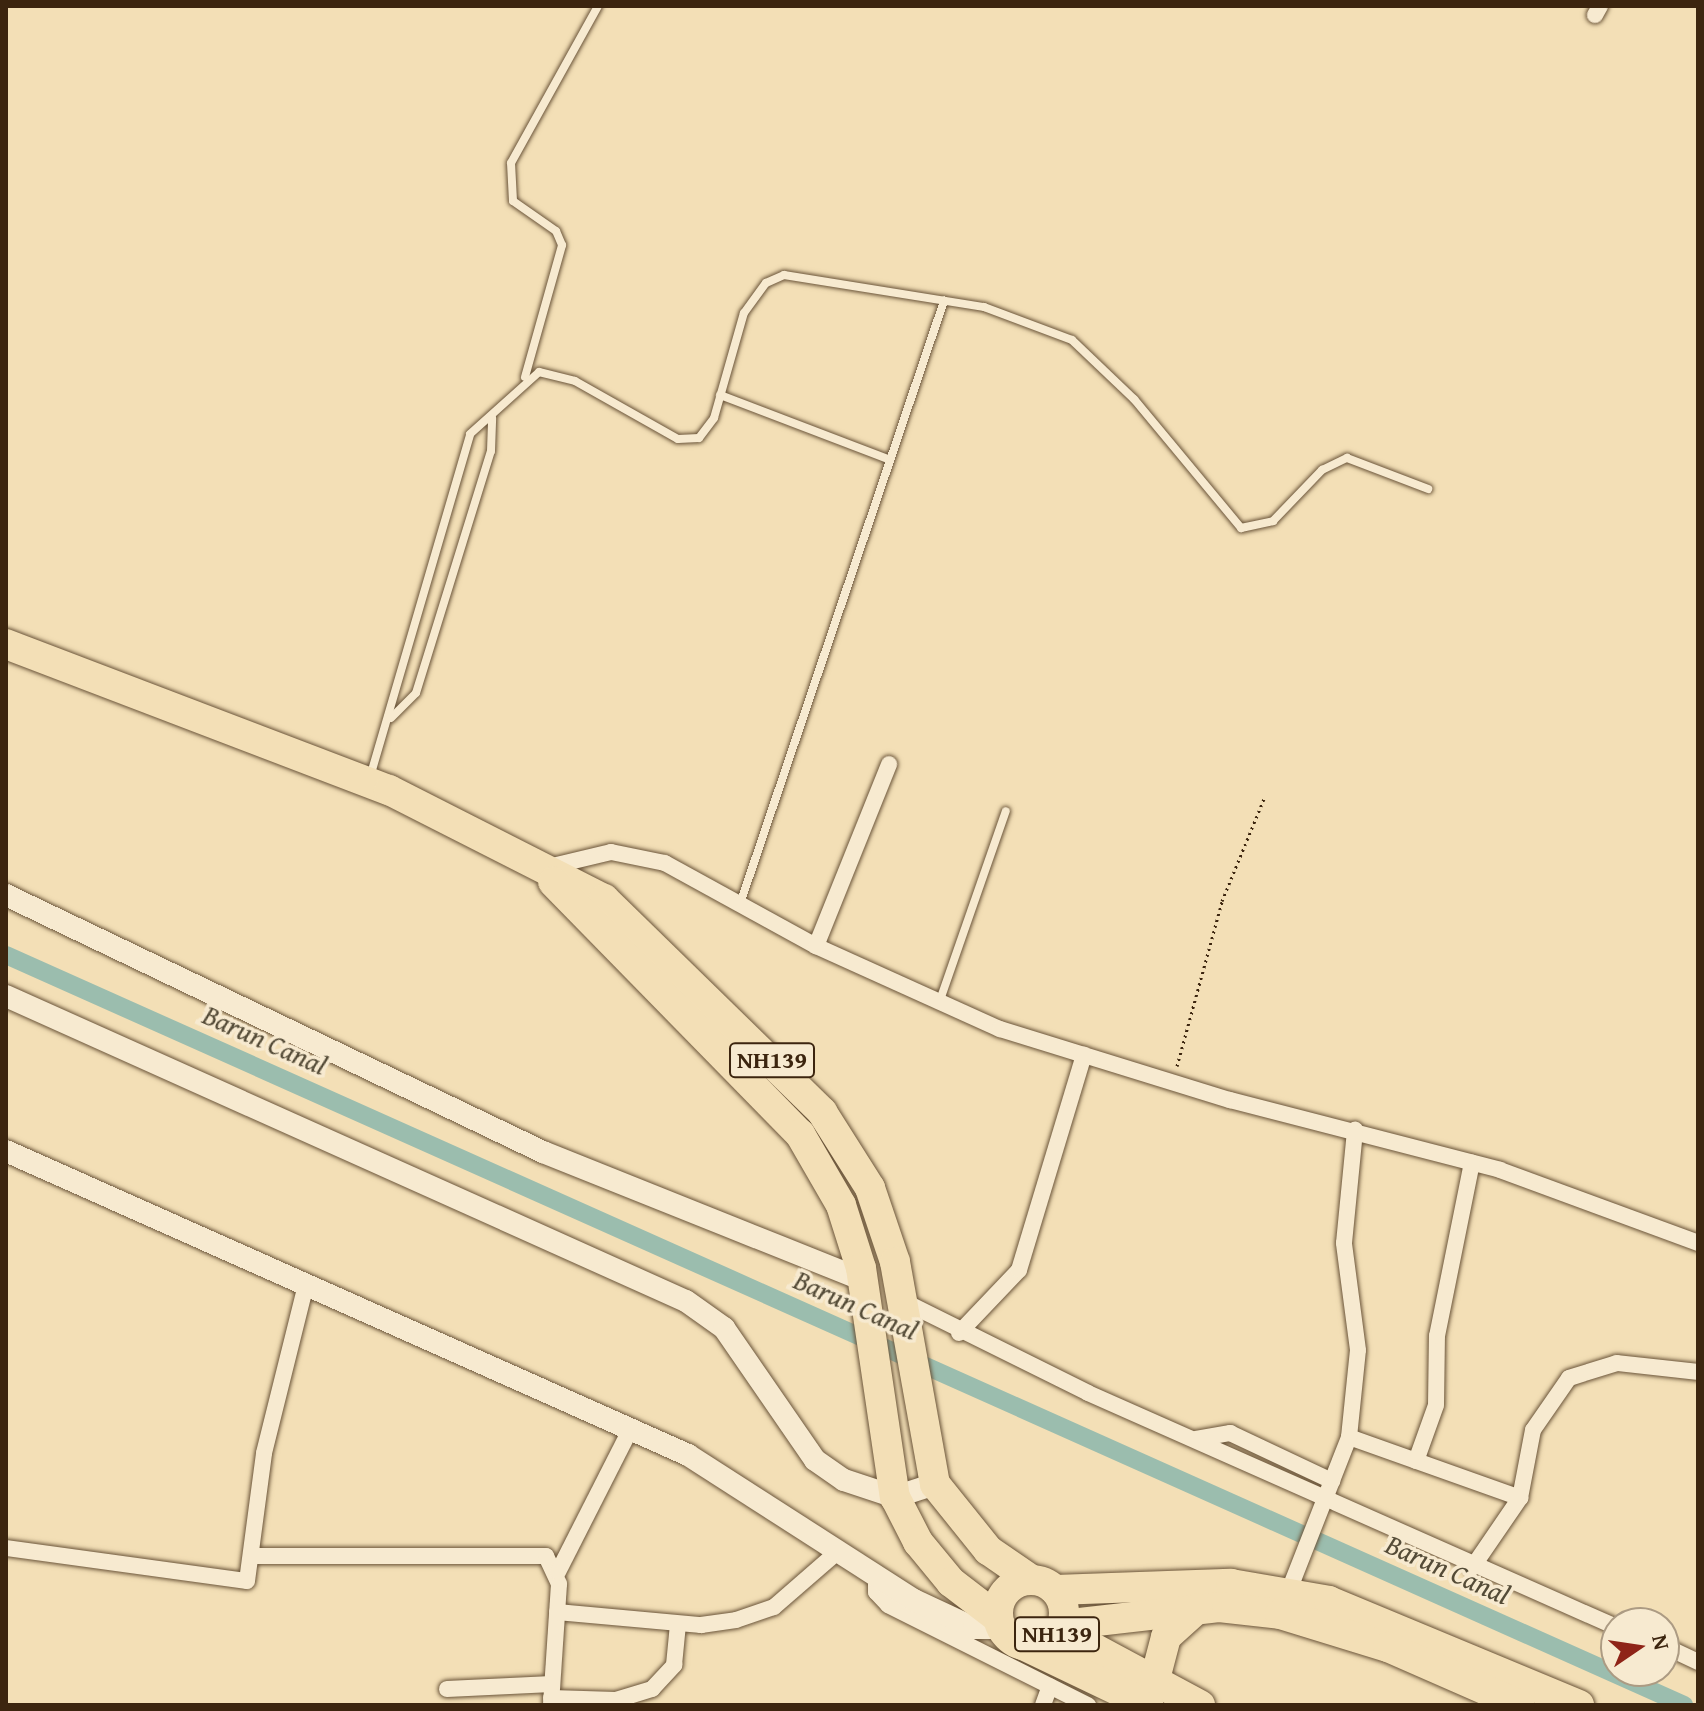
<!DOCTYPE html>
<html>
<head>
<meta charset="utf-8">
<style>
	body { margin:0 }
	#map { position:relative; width:1704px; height:1711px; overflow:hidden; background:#f3dfb6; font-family:"Gentium Book Plus",serif }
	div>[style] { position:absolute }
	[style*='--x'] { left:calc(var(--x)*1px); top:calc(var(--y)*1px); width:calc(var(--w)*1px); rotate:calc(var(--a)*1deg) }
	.canal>* { height:18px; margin:-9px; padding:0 9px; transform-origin:9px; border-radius:9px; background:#9bbdae }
	.path>* { height:3px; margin-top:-1.5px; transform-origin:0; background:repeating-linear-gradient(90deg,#3c250f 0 2px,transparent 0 6px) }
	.roads { filter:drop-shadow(0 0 2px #6a5439) drop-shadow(0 0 2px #6a5439) }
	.lane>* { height:8px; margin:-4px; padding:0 4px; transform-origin:4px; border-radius:4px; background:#f7ead0 }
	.street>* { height:16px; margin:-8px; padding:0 8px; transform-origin:8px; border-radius:8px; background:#f7ead0 }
	.secondary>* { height:22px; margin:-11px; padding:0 11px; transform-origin:11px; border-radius:11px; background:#f7ead0 }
	.highway>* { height:30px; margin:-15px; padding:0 15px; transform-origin:15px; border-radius:15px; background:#f3dfb6 }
	.highway>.ring { margin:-15px; padding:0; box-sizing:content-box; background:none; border:30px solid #f3dfb6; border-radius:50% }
	span { translate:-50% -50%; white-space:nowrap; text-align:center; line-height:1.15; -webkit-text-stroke:7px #f7ead0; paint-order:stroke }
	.shield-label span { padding:2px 6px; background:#f7ead0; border:2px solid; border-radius:6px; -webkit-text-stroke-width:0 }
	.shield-label { font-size:24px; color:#3c250f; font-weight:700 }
	.water-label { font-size:28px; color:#544b37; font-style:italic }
	.frame { position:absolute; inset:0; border:8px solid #3c250f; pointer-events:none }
	.north { position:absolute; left:1600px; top:1607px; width:80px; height:80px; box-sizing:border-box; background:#f7ead0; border:2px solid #ac9b83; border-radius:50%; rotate:77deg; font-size:22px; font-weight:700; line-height:32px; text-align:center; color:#3c250f }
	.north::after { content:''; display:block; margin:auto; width:28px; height:36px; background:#8f2418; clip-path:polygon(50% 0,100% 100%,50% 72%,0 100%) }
</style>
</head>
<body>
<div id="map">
	<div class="canal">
		<i style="--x:6;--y:955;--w:1838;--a:24.08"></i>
	</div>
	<div class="path">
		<i style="--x:1177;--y:1066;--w:171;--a:-74.7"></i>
		<i style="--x:1222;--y:901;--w:113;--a:-67.7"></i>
	</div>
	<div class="roads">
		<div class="lane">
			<i style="--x:525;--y:377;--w:137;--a:-74.3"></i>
			<i style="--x:562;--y:245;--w:15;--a:-113"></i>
			<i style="--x:556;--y:231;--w:52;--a:-145.1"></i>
			<i style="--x:513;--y:201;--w:38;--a:-93"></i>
			<i style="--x:511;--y:163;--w:179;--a:-61"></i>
			<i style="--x:720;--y:395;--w:182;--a:20.9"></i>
			<i style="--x:391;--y:718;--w:35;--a:-45"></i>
			<i style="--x:416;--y:693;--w:253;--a:-72.8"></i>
			<i style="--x:491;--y:451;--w:33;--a:-88"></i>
			<i style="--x:370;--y:777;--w:357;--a:-73.7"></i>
			<i style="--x:470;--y:434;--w:93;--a:-41.9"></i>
			<i style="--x:539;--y:372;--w:37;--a:14"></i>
			<i style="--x:575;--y:381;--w:118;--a:29.4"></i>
			<i style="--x:678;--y:439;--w:21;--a:-3"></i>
			<i style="--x:699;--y:438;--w:25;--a:-53"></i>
			<i style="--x:714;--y:418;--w:109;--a:-74.1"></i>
			<i style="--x:744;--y:313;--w:37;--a:-54"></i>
			<i style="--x:766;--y:283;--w:20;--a:-24"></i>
			<i style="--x:784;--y:275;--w:203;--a:9.1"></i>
			<i style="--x:984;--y:307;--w:94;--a:20.6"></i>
			<i style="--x:1072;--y:340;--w:86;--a:43.6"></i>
			<i style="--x:1134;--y:399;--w:168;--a:50.3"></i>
			<i style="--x:1241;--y:528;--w:33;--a:-12"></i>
			<i style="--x:1273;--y:521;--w:71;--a:-46.1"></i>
			<i style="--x:1322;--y:470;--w:28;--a:-26"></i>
			<i style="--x:1347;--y:458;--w:87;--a:20.9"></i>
			<i style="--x:740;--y:904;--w:637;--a:-71.31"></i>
			<i style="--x:939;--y:1003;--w:203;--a:-70.8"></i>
		</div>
		<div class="street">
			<i style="--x:1595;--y:15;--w:10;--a:-61"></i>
			<i style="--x:544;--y:868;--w:69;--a:-13.4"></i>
			<i style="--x:611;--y:852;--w:55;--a:11.5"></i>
			<i style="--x:665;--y:863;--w:172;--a:28.8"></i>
			<i style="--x:816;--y:946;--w:202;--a:24.3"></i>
			<i style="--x:1000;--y:1029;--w:241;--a:17.2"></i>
			<i style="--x:1230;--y:1100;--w:279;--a:14.5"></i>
			<i style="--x:1500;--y:1170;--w:211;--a:20.2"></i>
			<i style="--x:816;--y:946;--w:196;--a:-68.1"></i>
			<i style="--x:901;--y:1300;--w:209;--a:26.4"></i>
			<i style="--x:1088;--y:1393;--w:578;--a:23.9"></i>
			<i style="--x:959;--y:1333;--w:87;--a:-46.4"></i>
			<i style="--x:1019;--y:1270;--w:225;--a:-73.2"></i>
			<i style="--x:1349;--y:1437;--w:182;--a:19.6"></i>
			<i style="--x:1196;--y:1439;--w:35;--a:-10"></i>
			<i style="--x:1230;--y:1433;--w:113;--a:25.2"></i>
			<i style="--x:1416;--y:1461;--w:59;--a:-70.3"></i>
			<i style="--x:1436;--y:1405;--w:69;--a:-89.2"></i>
			<i style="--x:1437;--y:1336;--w:177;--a:-78.6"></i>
			<i style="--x:6;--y:1548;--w:243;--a:7.8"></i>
			<i style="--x:247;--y:1581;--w:129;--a:-82.4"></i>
			<i style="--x:264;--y:1453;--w:173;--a:-76"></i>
			<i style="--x:254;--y:1556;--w:292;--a:0"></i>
			<i style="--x:546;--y:1556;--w:31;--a:65"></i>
			<i style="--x:559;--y:1584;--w:121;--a:93.8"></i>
			<i style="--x:1472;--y:1568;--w:85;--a:-55.6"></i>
			<i style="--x:1520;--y:1498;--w:69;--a:-79.2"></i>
			<i style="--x:1533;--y:1430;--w:63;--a:-55.3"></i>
			<i style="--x:1569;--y:1378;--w:50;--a:-17.4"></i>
			<i style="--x:1617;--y:1363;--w:81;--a:6.3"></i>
			<i style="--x:558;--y:1572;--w:159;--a:-63.1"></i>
			<i style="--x:876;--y:1577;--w:15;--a:90"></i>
			<i style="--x:876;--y:1592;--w:18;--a:47"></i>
			<i style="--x:888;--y:1605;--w:224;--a:26.6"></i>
			<i style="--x:1288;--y:1593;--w:168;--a:-68.6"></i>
			<i style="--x:1349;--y:1437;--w:87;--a:-84.1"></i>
			<i style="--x:1358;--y:1350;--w:108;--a:-97.5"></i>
			<i style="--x:1344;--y:1243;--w:114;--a:-84.4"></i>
			<i style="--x:557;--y:1612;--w:145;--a:5.2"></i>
			<i style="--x:701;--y:1625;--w:35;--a:-8"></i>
			<i style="--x:736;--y:1620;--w:40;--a:-18.9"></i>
			<i style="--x:774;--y:1607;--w:81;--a:-41"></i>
			<i style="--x:1664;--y:1646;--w:38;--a:25"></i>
			<i style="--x:447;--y:1689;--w:105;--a:-2.7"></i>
			<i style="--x:551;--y:1698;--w:65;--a:1.8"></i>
			<i style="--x:616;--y:1700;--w:38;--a:-17"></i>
			<i style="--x:652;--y:1689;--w:33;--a:-47"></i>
			<i style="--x:674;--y:1665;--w:41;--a:-84.4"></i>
			<i style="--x:1043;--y:1705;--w:20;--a:-70"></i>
		</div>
		<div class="secondary">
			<i style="--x:6;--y:895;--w:595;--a:25.58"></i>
			<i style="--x:543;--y:1152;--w:345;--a:21.8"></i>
			<i style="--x:6;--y:996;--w:745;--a:24.16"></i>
			<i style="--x:686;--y:1301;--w:47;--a:35.4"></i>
			<i style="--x:724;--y:1328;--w:160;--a:55.4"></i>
			<i style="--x:815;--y:1460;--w:35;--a:35"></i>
			<i style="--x:844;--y:1480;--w:54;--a:18.4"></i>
			<i style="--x:895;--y:1497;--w:42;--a:-18"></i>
			<i style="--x:6;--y:1151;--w:747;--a:24.02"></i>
			<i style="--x:688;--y:1455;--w:269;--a:32.7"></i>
			<i style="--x:914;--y:1600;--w:66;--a:25"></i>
			<i style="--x:974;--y:1628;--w:27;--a:0"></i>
		</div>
		<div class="highway">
			<i style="--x:6;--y:644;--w:410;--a:20.9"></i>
			<i style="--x:389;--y:790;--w:241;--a:26.9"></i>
			<i style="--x:604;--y:899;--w:305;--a:44.3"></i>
			<i style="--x:822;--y:1112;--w:90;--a:57.7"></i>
			<i style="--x:870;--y:1188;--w:78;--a:71.3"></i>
			<i style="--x:895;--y:1262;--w:226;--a:79.8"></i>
			<i style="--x:935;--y:1484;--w:85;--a:51.2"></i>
			<i style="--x:988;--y:1550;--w:51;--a:34.6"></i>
			<i style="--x:553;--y:882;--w:353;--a:45.6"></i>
			<i style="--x:800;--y:1134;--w:82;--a:60"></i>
			<i style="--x:841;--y:1205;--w:66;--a:72.4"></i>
			<i style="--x:861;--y:1268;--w:232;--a:81.6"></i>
			<i style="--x:895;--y:1497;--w:51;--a:62.9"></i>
			<i style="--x:918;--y:1542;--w:52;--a:50.5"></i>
			<i style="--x:951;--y:1582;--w:59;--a:37.5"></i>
			<i class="ring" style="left:998px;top:1580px;width:36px;height:36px"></i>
			<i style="--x:1055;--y:1590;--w:176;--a:-2"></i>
			<i style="--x:1231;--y:1584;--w:99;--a:9.8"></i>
			<i style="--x:1329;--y:1601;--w:271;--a:22.6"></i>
			<i style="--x:1062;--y:1625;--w:158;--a:-6.5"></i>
			<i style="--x:1219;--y:1607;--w:61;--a:6.5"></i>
			<i style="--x:1280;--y:1614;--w:113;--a:17"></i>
			<i style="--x:1388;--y:1647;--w:144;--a:23.7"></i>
			<i style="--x:1060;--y:1630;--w:159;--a:28.2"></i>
			<i style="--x:1023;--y:1645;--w:139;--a:25.6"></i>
			<i style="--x:1155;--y:1679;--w:43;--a:-75.3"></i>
			<i style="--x:1166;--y:1637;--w:43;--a:-42.2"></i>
		</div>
	</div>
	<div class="shield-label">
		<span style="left:772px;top:1060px">NH139</span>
		<span style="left:1057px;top:1634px">NH139</span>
	</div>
	<div class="water-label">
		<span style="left:265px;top:1040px;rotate:24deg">Barun Canal</span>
		<span style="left:856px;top:1305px;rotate:24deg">Barun Canal</span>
		<span style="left:1448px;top:1569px;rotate:24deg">Barun Canal</span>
	</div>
	<div class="frame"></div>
	<div class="north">N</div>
</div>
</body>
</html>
